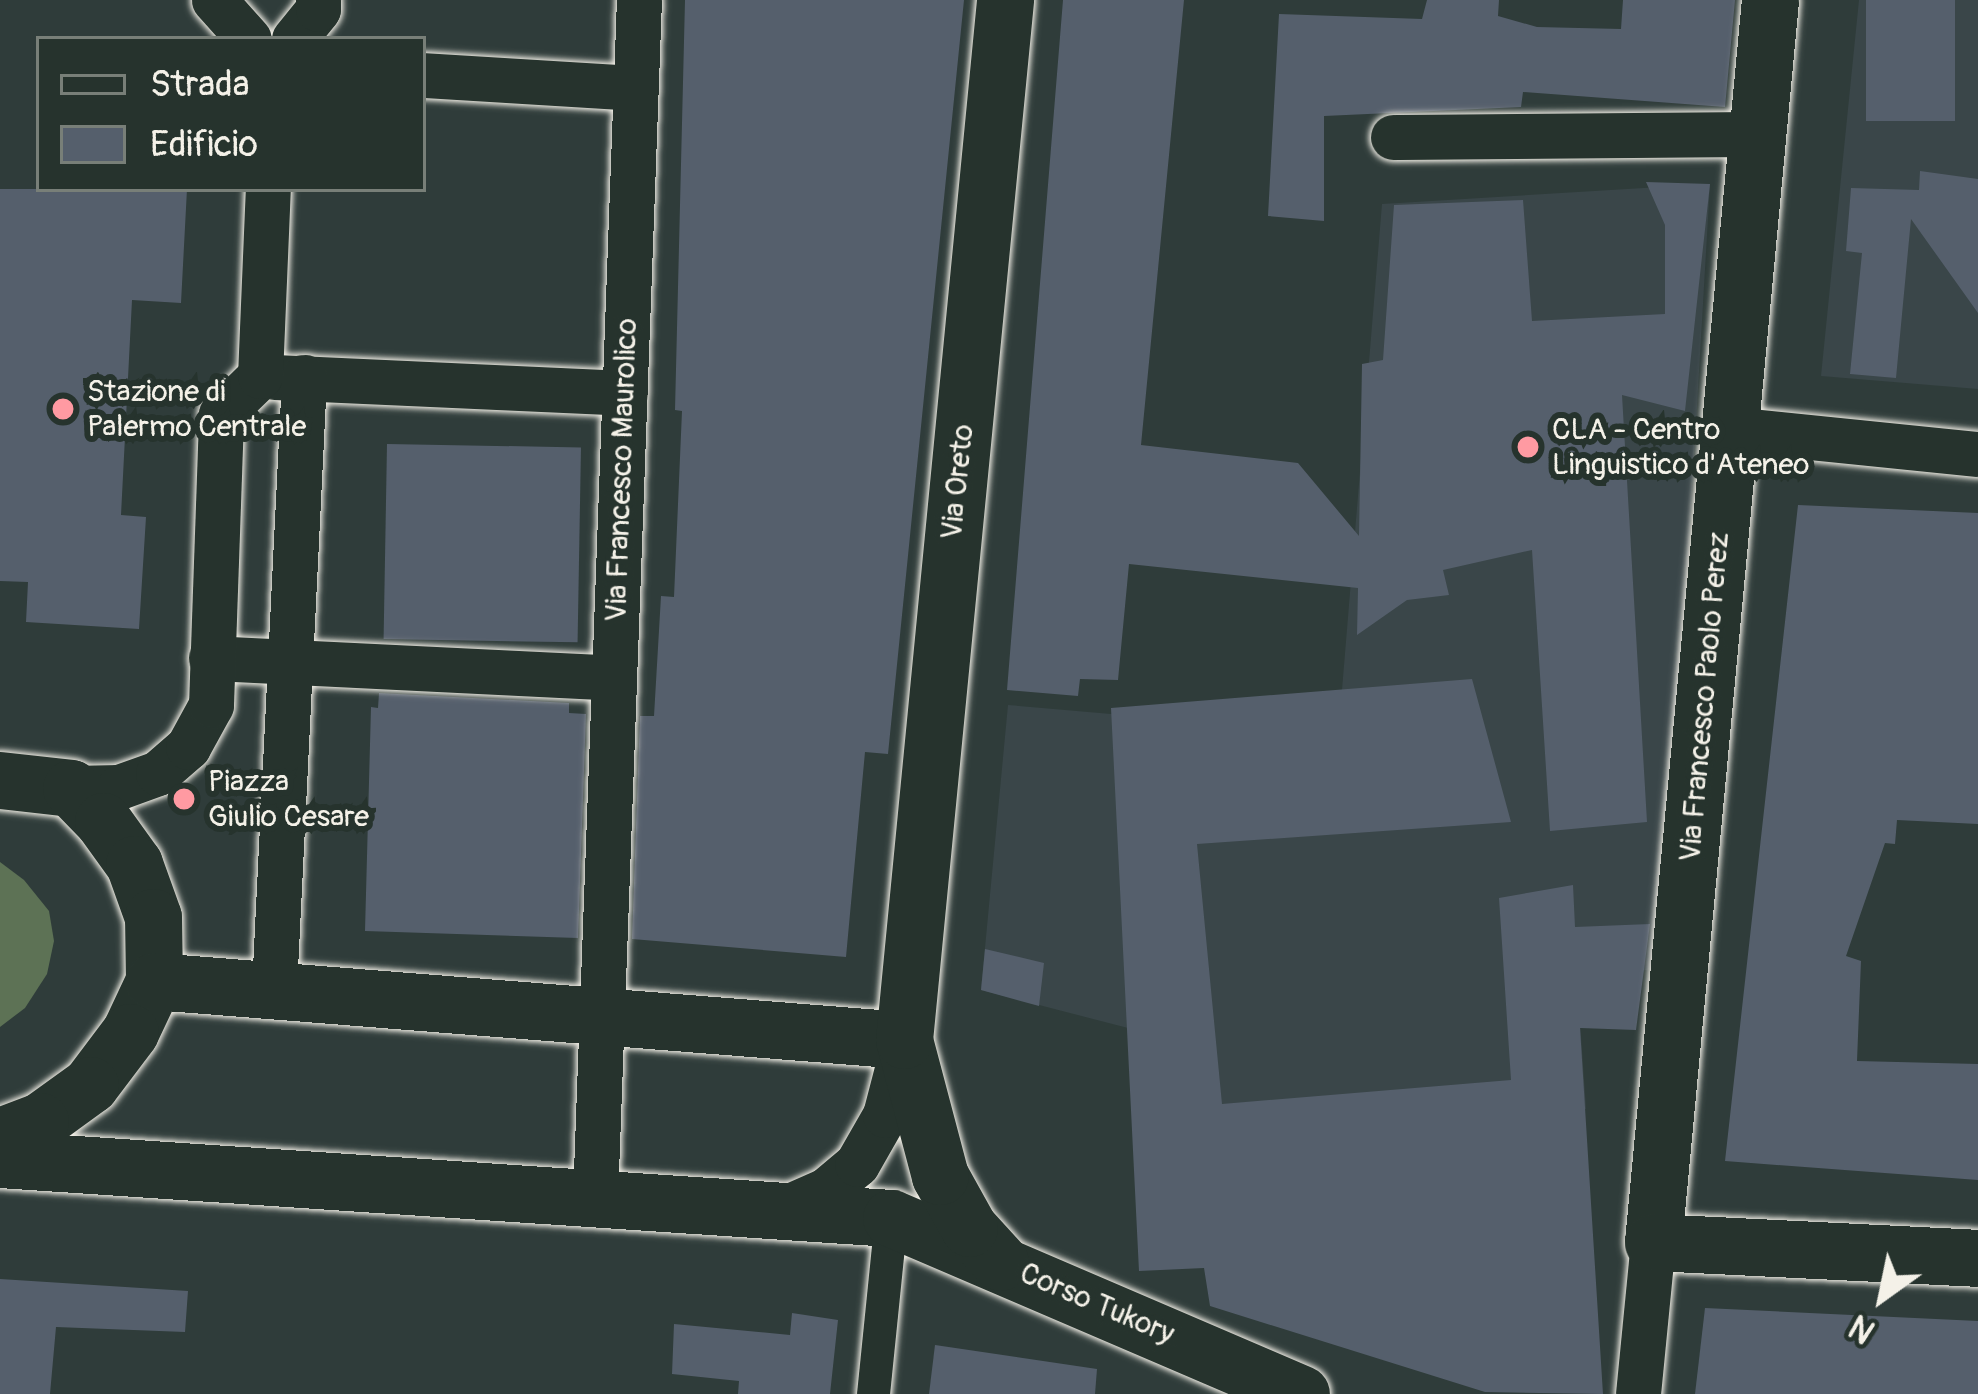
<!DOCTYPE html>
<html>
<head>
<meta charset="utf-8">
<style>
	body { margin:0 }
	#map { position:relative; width:1978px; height:1394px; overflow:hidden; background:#2f3c3a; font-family:Pangolin,sans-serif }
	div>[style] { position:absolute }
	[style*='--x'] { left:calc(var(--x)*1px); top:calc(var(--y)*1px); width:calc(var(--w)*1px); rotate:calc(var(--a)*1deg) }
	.built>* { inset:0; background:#3a4649 }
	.green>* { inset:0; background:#5d7255 }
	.building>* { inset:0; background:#555f6c; transform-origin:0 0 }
	.roads { filter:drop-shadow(0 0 3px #f4f1e8) drop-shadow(0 0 3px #f4f1e8) }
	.pedestrian>* { height:33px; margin:-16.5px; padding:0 16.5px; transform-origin:16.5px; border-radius:16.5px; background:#26332d }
	.minor>* { height:45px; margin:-22.5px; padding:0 22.5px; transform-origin:22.5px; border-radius:22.5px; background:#26332d }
	.tertiary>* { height:57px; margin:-28.5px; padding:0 28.5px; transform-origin:28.5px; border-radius:28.5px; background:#26332d }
	.dots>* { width:33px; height:33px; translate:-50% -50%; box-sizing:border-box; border:6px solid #26332d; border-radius:50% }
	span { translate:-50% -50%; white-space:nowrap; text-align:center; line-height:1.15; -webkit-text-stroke:12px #26332d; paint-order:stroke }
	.poi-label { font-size:30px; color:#f4f1e8 }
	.left { translate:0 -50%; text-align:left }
	.street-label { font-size:30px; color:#f4f1e8 }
	.legend { position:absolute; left:36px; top:36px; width:390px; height:156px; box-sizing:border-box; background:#26332d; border:3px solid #787f78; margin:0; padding:15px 21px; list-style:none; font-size:36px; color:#f4f1e8 }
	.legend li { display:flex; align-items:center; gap:24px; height:60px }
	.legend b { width:60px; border:3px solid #787f78 }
	.north { position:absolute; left:1822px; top:1238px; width:120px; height:120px; -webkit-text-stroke:9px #26332d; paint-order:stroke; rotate:213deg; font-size:33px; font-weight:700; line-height:48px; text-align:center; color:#f4f1e8 }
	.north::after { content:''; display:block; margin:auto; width:42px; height:54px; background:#f4f1e8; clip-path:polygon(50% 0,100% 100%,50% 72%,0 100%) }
</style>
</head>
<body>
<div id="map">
	<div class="built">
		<i style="clip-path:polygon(1859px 0,1978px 0,1978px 389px,1821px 376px)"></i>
		<i style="clip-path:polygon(1710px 184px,1664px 968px,1577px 978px,1586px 1109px,1135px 1135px,1128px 1028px,981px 990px,1008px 705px,1111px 714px,1342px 690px,1382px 204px)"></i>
	</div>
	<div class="green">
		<i style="clip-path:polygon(0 862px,24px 880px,49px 911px,54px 941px,47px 974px,25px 1008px,0 1027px)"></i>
	</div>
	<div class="building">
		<i style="clip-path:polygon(685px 0,964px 0,888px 754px,865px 752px,846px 957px,632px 939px,640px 716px,654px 716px,661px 596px,674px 597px,682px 411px,675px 410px)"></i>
		<i style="clip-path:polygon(1063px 0,1184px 0,1141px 445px,1298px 463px,1359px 536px,1362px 364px,1383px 360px,1394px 205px,1523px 200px,1532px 321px,1665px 314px,1665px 225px,1646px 182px,1710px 184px,1685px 411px,1622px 395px,1647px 822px,1550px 831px,1532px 550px,1443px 570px,1449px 595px,1407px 600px,1357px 635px,1358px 588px,1129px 564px,1118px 680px,1080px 679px,1078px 696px,1007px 690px)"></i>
		<i style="clip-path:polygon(1427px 0,1499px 0,1498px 16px,1537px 27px,1621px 29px,1623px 0,1735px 0,1725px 107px,1523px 92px,1521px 107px,1324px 116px,1324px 221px,1268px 216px,1279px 14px,1422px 19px)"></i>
		<i style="left:1866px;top:0;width:89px;height:121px"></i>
		<i style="clip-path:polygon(1920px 171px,1978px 179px,1978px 313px,1911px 219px,1896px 378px,1850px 374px,1862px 253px,1846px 251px,1851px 188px,1919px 190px)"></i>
		<i style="clip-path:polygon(0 189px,187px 189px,181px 303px,132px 300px,121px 515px,146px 517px,139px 629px,26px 622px,28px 582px,0 581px)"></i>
		<i style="left:387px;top:444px;width:194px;height:195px;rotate:1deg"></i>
		<i style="clip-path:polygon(1798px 505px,1978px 513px,1978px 824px,1897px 820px,1895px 844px,1885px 843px,1846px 956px,1861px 961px,1857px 1061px,1978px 1064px,1978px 1180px,1725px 1161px)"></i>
		<i style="clip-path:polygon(1472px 679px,1511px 822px,1197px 844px,1222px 1104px,1511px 1080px,1499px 898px,1573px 885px,1575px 927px,1650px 924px,1636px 1030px,1580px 1028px,1603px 1394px,1485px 1392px,1210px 1306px,1204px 1268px,1139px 1271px,1111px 708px)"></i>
		<i style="clip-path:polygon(379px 693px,569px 703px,569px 713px,586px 714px,578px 938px,365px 931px,371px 707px,378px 708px)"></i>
		<i style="clip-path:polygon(985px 949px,1044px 963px,1039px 1006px,981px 990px)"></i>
		<i style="clip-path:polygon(0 1279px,188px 1291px,185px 1332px,56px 1327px,50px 1394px,0 1394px)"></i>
		<i style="clip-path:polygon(1705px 1308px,1978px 1321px,1978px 1394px,1695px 1394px)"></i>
		<i style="clip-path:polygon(792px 1313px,838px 1320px,830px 1394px,738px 1394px,739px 1381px,672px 1374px,674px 1324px,790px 1335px)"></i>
		<i style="clip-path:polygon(935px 1345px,1097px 1369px,1095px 1394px,929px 1394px)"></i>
	</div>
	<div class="roads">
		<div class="pedestrian">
			<i style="--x:873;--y:1394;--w:177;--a:-84.2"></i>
		</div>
		<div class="minor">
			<i style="--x:214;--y:0;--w:52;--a:48.1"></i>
			<i style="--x:294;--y:39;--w:38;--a:-51"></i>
			<i style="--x:318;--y:9;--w:9;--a:-90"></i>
			<i style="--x:423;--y:75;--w:213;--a:3.5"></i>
			<i style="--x:1393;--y:137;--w:364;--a:-0.5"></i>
			<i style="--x:275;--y:377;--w:350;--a:2.6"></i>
			<i style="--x:1730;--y:429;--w:249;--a:5.8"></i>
			<i style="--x:211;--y:658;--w:403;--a:2.8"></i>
			<i style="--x:71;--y:788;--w:48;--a:-1.2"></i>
			<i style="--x:119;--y:787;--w:41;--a:-19.7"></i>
			<i style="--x:158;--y:773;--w:40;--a:-41"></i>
			<i style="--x:188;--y:747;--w:48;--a:-61.3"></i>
			<i style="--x:211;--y:705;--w:291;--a:-88"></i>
			<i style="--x:221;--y:414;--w:54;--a:-44.3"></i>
			<i style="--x:260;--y:376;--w:187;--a:-87.6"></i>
			<i style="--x:274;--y:989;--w:613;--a:-87.19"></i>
			<i style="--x:595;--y:1199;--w:1200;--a:-87.9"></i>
			<i style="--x:778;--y:1211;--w:52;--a:-23.6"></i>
			<i style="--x:826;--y:1190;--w:40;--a:-40"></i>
			<i style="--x:857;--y:1164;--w:56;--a:-60.3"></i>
			<i style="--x:885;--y:1115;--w:75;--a:-75.4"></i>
			<i style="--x:1638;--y:1394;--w:153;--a:-84.4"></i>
		</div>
		<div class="tertiary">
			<i style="--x:1770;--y:0;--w:1247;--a:95.38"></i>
			<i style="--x:1653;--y:1242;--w:325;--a:2.8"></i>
			<i style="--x:0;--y:780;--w:71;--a:6.4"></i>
			<i style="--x:71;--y:788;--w:46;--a:45.9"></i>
			<i style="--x:103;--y:821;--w:53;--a:54.2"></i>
			<i style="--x:134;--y:864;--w:56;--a:70.3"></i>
			<i style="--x:153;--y:917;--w:64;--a:89.1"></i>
			<i style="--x:154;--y:981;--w:56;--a:115.2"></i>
			<i style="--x:130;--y:1032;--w:66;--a:127"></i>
			<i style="--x:90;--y:1085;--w:62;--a:144.2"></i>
			<i style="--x:40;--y:1121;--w:43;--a:159.4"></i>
			<i style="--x:154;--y:981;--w:752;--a:4.5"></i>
			<i style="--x:0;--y:1159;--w:893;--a:3.79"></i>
			<i style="--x:891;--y:1218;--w:446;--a:23.2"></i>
			<i style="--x:1000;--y:1262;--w:46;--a:-132.4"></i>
			<i style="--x:969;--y:1228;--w:60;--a:-119.1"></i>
			<i style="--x:940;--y:1176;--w:141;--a:-104.8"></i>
			<i style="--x:904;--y:1040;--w:1045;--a:-84.45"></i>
		</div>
	</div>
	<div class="dots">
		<i style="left:63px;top:409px;background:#ff9aa2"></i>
		<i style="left:1528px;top:447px;background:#ff9aa2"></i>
		<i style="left:184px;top:799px;background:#ff9aa2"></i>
	</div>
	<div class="poi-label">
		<span class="left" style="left:87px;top:409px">Stazione di<br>Palermo Centrale</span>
		<span class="left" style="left:1552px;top:447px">CLA - Centro<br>Linguistico d'Ateneo</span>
		<span class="left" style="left:208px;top:799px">Piazza<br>Giulio Cesare</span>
	</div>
	<div class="street-label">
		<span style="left:622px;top:470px;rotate:-88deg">Via Francesco Maurolico</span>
		<span style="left:958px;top:482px;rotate:-84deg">Via Oreto</span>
		<span style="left:1705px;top:697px;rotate:-85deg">Via Francesco Paolo Perez</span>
		<span style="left:1097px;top:1304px;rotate:23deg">Corso Tukory</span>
	</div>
	<ul class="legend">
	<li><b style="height:15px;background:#26332d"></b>Strada</li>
	<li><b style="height:33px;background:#555f6c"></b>Edificio</li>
	</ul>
	<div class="north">N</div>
</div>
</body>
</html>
